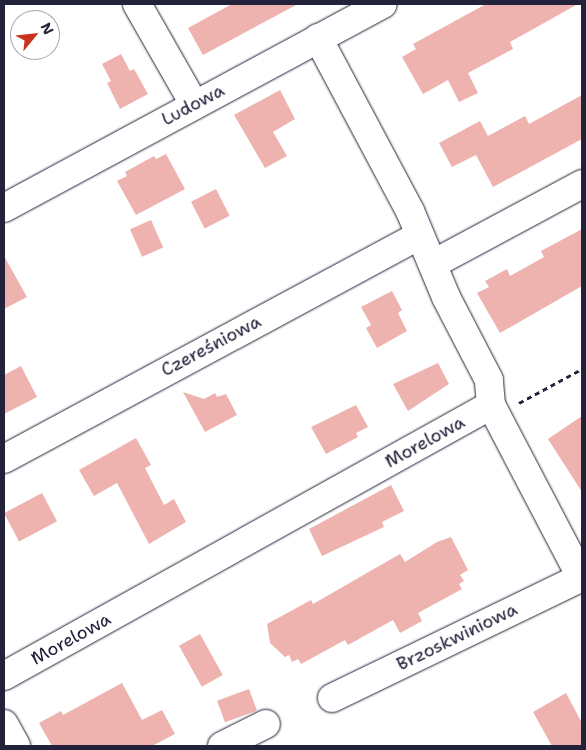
<!DOCTYPE html>
<html>
<head>
<meta charset="utf-8">
<style>
	body { margin:0 }
	#map { position:relative; width:586px; height:750px; overflow:hidden; background:#fff; font-family:"Shantell Sans",sans-serif }
	div>[style] { position:absolute }
	[style*='--x'] { left:calc(var(--x)*1px); top:calc(var(--y)*1px); width:calc(var(--w)*1px); rotate:calc(var(--a)*1deg) }
	.building>* { inset:0; background:#eeb2af; transform-origin:0 0 }
	.path>* { height:3px; margin-top:-1.5px; transform-origin:0; background:repeating-linear-gradient(90deg,#22223b 0 5px,transparent 0 9px) }
	.roads { filter:drop-shadow(0 0 1px #22223b) drop-shadow(0 0 1px #22223b) }
	.minor>* { height:28px; margin:-14px; padding:0 14px; transform-origin:14px; border-radius:14px; background:#fff }
	span { translate:-50% -50%; white-space:nowrap; text-align:center; line-height:1.15; -webkit-text-stroke:4px #fff; paint-order:stroke }
	.street-label { font-size:18px; color:#22223b }
	.frame { position:absolute; inset:0; border:5px solid #22223b; pointer-events:none }
	.north { position:absolute; left:10px; top:10px; width:50px; height:50px; box-sizing:border-box; background:#fff; border:1px solid #a7a7b1; border-radius:50%; rotate:62deg; font-size:14px; font-weight:700; line-height:20px; text-align:center; color:#22223b }
	.north::after { content:''; display:block; margin:auto; width:18px; height:22px; background:#c8321e; clip-path:polygon(50% 0,100% 100%,50% 72%,0 100%) }
</style>
</head>
<body>
<div id="map">
	<div class="building">
		<i style="clip-path:polygon(232px 4px,298px 4px,203px 55px,188px 28px)"></i>
		<i style="clip-path:polygon(486px 4px,578px 4px,510px 42px,513px 49px,468px 73px,478px 93px,459px 102px,448px 80px,423px 94px,402px 57px,416px 49px,413px 44px)"></i>
		<i style="clip-path:polygon(121px 54px,130px 71px,134px 69px,148px 94px,120px 109px,107px 83px,111px 81px,102px 64px)"></i>
		<i style="clip-path:polygon(280px 90px,295px 119px,273px 132px,287px 156px,265px 168px,234px 115px)"></i>
		<i style="clip-path:polygon(582px 95px,582px 139px,493px 187px,476px 155px,452px 167px,439px 143px,480px 121px,488px 136px,525px 116px,529px 124px)"></i>
		<i style="clip-path:polygon(166px 154px,185px 189px,136px 215px,117px 181px,127px 176px,125px 172px,154px 156px,156px 159px)"></i>
		<i style="left:216px;top:189px;width:30px;height:28px;rotate:63deg"></i>
		<i style="left:151px;top:220px;width:30px;height:23px;rotate:66deg"></i>
		<i style="clip-path:polygon(582px 229px,582px 286px,500px 333px,477px 293px,489px 287px,485px 281px,507px 269px,510px 276px,544px 257px,541px 251px)"></i>
		<i style="clip-path:polygon(4px 256px,27px 297px,4px 309px)"></i>
		<i style="clip-path:polygon(392px 291px,402px 310px,398px 313px,407px 331px,377px 348px,366px 328px,371px 325px,361px 307px)"></i>
		<i style="clip-path:polygon(438px 363px,449px 384px,408px 411px,393px 384px)"></i>
		<i style="clip-path:polygon(21px 366px,37px 397px,4px 414px,4px 375px)"></i>
		<i style="clip-path:polygon(183px 392px,204px 399px,215px 393px,217px 397px,226px 394px,237px 415px,205px 432px)"></i>
		<i style="clip-path:polygon(356px 405px,368px 427px,356px 433px,358px 437px,326px 454px,311px 427px)"></i>
		<i style="clip-path:polygon(582px 416px,582px 492px,548px 439px)"></i>
		<i style="clip-path:polygon(136px 438px,151px 465px,145px 468px,164px 505px,174px 499px,186px 522px,149px 544px,117px 483px,94px 496px,79px 470px)"></i>
		<i style="clip-path:polygon(391px 485px,404px 511px,382px 522px,384px 527px,322px 556px,309px 529px)"></i>
		<i style="left:42px;top:493px;width:32px;height:43px;rotate:62deg"></i>
		<i style="clip-path:polygon(451px 537px,468px 570px,460px 575px,464px 581px,459px 584px,462px 589px,418px 613px,422px 621px,400px 633px,393px 620px,348px 645px,345px 640px,301px 664px,298px 659px,292px 662px,289px 655px,285px 657px,270px 643px,267px 624px,311px 600px,313px 604px,400px 554px,405px 562px,437px 542px)"></i>
		<i style="left:200px;top:634px;width:47px;height:24px;rotate:61deg"></i>
		<i style="clip-path:polygon(122px 683px,142px 720px,162px 710px,175px 734px,152px 746px,52px 746px,39px 723px,61px 711px,63px 715px)"></i>
		<i style="left:249px;top:689px;width:23px;height:34px;rotate:70deg"></i>
		<i style="clip-path:polygon(566px 693px,582px 723px,582px 746px,552px 746px,533px 712px)"></i>
	</div>
	<div class="path">
		<i style="--x:519;--y:403;--w:72;--a:-28.4"></i>
	</div>
	<div class="roads">
		<div class="minor">
			<i style="--x:137;--y:4;--w:115;--a:60.3"></i>
			<i style="--x:4;--y:208;--w:430;--a:-28.3"></i>
			<i style="--x:433;--y:264;--w:169;--a:-28.2"></i>
			<i style="--x:491;--y:405;--w:194;--a:62.4"></i>
			<i style="--x:4;--y:459;--w:472;--a:-28.3"></i>
			<i style="--x:4;--y:676;--w:557;--a:-29.09"></i>
			<i style="--x:491;--y:405;--w:25;--a:-95"></i>
			<i style="--x:489;--y:380;--w:93;--a:-117.4"></i>
			<i style="--x:446;--y:297;--w:93;--a:-112.7"></i>
			<i style="--x:410;--y:211;--w:196;--a:-118"></i>
			<i style="--x:332;--y:698;--w:278;--a:-25.8"></i>
			<i style="--x:4;--y:724;--w:25;--a:61"></i>
			<i style="--x:222;--y:746;--w:49;--a:-26.6"></i>
		</div>
	</div>
	<div class="street-label">
		<span style="left:193px;top:105px;rotate:-28deg">Ludowa</span>
		<span style="left:211px;top:346px;rotate:-28deg">Czereśniowa</span>
		<span style="left:425px;top:442px;rotate:-29deg">Morelowa</span>
		<span style="left:457px;top:637px;rotate:-26deg">Brzoskwiniowa</span>
		<span style="left:71px;top:639px;rotate:-29deg">Morelowa</span>
	</div>
	<div class="frame"></div>
	<div class="north">N</div>
</div>
</body>
</html>
